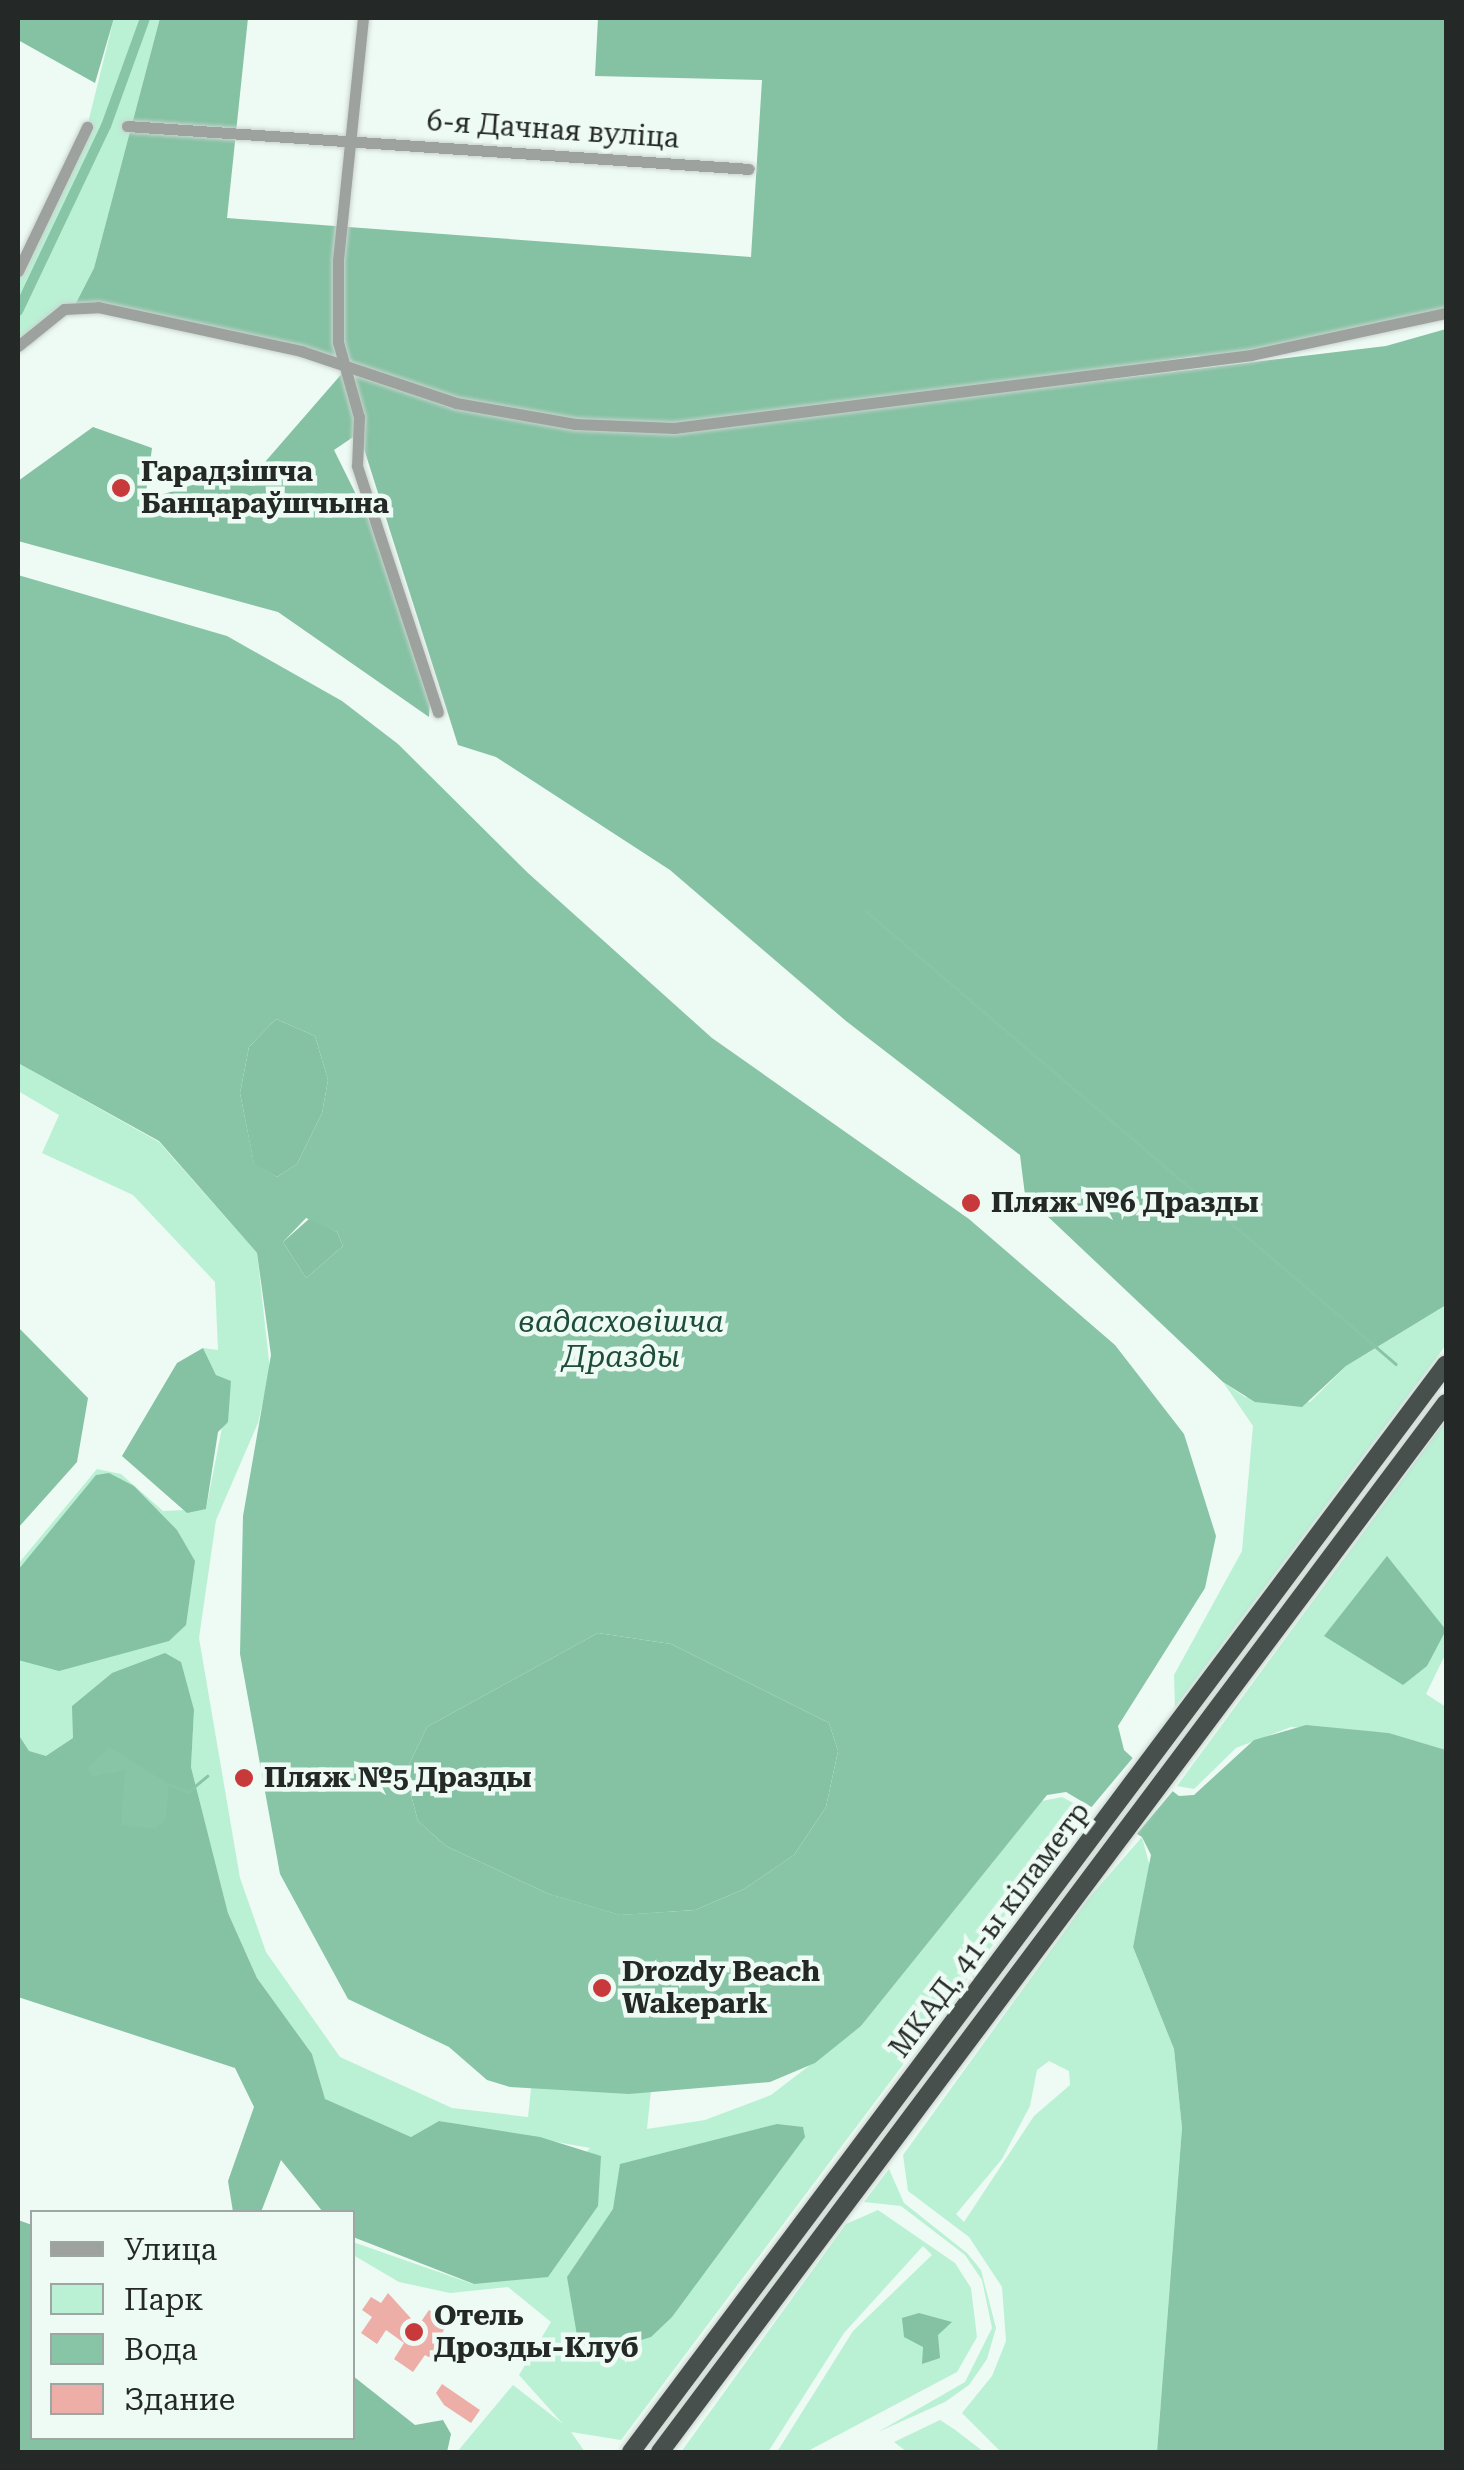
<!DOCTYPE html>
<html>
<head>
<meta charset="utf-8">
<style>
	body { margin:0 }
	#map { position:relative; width:1464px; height:2470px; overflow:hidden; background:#eefaf4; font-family:"Roboto Serif",serif }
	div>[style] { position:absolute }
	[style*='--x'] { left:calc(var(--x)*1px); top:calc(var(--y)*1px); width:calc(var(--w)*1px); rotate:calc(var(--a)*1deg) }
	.green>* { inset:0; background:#baf1d5 }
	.forest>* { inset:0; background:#85c1a3 }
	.water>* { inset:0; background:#88c5a7 }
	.pier>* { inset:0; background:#eefaf4; transform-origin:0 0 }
	.stream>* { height:2.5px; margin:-1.25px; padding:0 1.25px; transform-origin:1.25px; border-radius:1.25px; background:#88c5a7 }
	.canal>* { height:10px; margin:-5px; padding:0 5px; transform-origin:5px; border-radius:5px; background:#88c5a7 }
	.building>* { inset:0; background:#eeaea8 }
	.roads { filter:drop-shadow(0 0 2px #cad4cf) drop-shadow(0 0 2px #cad4cf) }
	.minor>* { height:11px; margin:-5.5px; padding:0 5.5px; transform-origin:5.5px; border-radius:5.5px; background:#9da29f }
	.trunk>* { height:18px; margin:-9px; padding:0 9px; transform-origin:9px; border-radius:9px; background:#47504c }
	.dots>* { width:28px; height:28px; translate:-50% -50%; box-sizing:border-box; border:5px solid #eefaf4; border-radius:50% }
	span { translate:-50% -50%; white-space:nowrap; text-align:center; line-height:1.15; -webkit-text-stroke:9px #eefaf4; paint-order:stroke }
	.street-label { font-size:28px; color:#242826 }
	.poi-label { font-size:28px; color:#242826; font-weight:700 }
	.left { translate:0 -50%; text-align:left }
	.water-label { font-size:30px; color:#1d4d39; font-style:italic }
	.frame { position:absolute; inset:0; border:20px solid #242826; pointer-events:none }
	.legend { position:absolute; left:30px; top:2210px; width:325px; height:230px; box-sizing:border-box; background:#eefaf4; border:2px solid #9da6a2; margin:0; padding:12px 18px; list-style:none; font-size:30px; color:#242826 }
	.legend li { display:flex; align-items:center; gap:20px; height:50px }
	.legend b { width:50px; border:2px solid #9da6a2 }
</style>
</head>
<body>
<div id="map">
	<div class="green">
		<i style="clip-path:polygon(114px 18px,160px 18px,94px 268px,74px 307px,31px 345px,18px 346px,18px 271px,87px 127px)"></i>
		<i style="clip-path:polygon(18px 1063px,159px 1142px,257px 1253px,270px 1370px,258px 1423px,216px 1520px,199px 1638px,240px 1878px,266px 1952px,340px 2057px,452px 2108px,528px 2117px,554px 1870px,673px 1883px,647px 2129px,705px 2120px,771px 2095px,861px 2026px,1042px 1801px,1062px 1797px,1092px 1813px,621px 2440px,571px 2432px,585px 2452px,457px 2452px,513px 2385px,563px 2424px,519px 2375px,551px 2322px,508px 2287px,450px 2293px,399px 2282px,353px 2255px,353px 2242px,473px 2284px,590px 2148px,439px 2121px,411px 2137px,325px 2100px,312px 2054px,257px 1978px,228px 1913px,191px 1767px,194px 1710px,112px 1673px,72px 1706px,126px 1735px,41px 1960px,18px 1734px,18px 1564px,97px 1469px,121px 1474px,163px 1511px,206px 1509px,231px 1382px,216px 1375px,203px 1348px,218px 1350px,215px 1282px,133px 1195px,42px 1153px,59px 1115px,18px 1091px)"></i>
		<i style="clip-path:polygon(1446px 1305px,1446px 1345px,1175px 1707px,1174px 1675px,1242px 1551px,1253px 1426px,1223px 1382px,1245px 1397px,1310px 1402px,1346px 1366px)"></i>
		<i style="clip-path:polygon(1446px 1420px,1446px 1653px,1426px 1694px,1446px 1707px,1446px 1750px,1389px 1733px,1291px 1727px,1236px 1748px,1194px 1789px,1177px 1786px)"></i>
		<i style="clip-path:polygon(evenodd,1142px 1837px,1150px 1867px,1133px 1947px,1174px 2049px,1182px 2128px,1157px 2452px,1001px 2452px,962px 2413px,992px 2376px,1006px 2341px,1002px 2287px,969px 2237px,908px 2191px,903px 2155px,1088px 1899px,1142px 1837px,1049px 2061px,1069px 2071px,1070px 2085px,1034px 2116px,964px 2222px,956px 2214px,1002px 2159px,1030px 2106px,1037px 2070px,1049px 2061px)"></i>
		<i style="clip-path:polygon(889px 2169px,904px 2203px,967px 2253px,981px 2270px,996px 2328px,987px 2359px,969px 2385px,945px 2402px,878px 2432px,965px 2382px,992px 2328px,982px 2280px,965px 2255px,901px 2206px,864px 2202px)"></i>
		<i style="clip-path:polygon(878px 2210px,955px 2263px,971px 2288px,977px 2337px,957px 2372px,806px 2452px,777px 2452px,853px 2331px,932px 2255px,923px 2246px,844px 2333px,768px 2452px,681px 2452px,846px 2224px)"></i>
		<i style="clip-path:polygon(940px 2420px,954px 2429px,984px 2452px,907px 2452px,894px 2442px)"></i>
	</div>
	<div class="forest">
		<i style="clip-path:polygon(18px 18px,114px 18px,95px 83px,18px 40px)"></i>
		<i style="clip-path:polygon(160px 18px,248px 18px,227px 218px,751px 257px,762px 80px,595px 76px,598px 18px,1446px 18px,1446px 313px,1251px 355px,1196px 356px,756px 422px,1386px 346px,1446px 329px,1446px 1305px,1346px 1366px,1302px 1407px,1255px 1402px,1223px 1382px,1025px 1195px,1020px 1155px,846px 1021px,670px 870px,496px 757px,458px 745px,359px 433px,334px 450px,388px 559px,431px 685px,429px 717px,278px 612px,18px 541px,18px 481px,93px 427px,152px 448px,145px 500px,265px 462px,345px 370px,228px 334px,74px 307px,94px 268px)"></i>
		<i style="clip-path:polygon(276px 1019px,315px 1036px,328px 1080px,322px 1113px,297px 1164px,277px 1177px,254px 1164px,240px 1093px,249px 1047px)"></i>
		<i style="clip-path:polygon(310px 1218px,337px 1232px,343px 1246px,306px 1278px,283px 1242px)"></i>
		<i style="clip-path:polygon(18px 1327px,88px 1398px,77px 1462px,18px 1528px)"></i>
		<i style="clip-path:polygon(203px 1348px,216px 1375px,231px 1381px,228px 1422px,218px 1432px,206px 1509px,187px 1513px,122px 1456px,177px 1363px)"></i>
		<i style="clip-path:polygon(109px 1473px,134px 1486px,177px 1530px,195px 1561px,186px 1625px,169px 1641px,59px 1671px,18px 1660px,18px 1570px,96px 1475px)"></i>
		<i style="clip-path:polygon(1387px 1556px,1446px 1630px,1427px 1666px,1403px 1685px,1324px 1636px)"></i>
		<i style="clip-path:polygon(598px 1633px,671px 1644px,829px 1723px,838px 1751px,826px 1807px,794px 1855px,744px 1889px,695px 1910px,620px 1915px,549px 1894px,446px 1846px,418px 1821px,405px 1773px,427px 1727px)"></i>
		<i style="clip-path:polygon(165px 1653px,181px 1662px,194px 1710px,191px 1767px,228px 1913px,257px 1978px,312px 2054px,325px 2099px,411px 2137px,439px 2121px,540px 2137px,601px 2156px,598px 2206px,548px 2277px,474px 2284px,353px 2237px,352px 2212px,323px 2212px,281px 2160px,261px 2212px,233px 2212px,228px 2181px,254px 2107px,235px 2068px,18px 1997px,18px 1734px,29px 1751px,46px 1756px,73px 1738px,72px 1706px,112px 1673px)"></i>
		<i style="clip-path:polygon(777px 2124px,803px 2127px,805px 2137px,672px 2317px,651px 2337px,599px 2353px,579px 2347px,567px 2277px,613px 2209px,620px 2164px)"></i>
		<i style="clip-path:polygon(18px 2220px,32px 2225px,32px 2438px,352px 2438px,353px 2376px,415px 2425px,443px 2420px,451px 2434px,447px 2452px,18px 2452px)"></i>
		<i style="clip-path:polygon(919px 2313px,952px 2322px,938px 2335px,940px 2358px,922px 2364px,923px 2347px,904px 2337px,902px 2318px)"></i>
	</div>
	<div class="water">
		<i style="clip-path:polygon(evenodd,18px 575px,227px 636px,342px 701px,398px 744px,528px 873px,712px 1038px,969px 1219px,1115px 1345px,1184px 1434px,1216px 1536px,1205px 1588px,1118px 1726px,1124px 1750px,1150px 1774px,1179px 1796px,1194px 1795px,1254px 1740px,1306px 1725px,1389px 1733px,1446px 1750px,1446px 2452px,1157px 2452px,1182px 2128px,1174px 2049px,1133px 1947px,1151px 1855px,1142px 1837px,1066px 1792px,1047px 1795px,861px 2026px,815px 2063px,770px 2082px,629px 2094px,510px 2087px,487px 2080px,449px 2047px,348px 1999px,280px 1874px,240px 1654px,243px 1516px,271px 1355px,257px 1253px,159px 1141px,18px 1063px,18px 575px,276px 1019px,315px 1036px,328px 1080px,322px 1113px,297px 1164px,277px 1177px,254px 1163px,240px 1093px,249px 1047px,276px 1019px,18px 575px,306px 1218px,337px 1232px,343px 1246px,306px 1278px,283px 1242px,306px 1218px,18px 575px,598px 1633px,671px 1644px,829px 1723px,838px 1751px,826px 1807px,794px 1855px,744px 1889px,695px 1910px,620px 1915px,549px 1894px,446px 1846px,418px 1821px,405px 1773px,427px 1727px,598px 1633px)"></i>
		<i style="clip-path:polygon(109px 1747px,169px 1784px,166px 1819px,155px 1829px,121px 1825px,125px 1770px,93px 1776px,87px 1768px)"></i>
	</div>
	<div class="pier">
		<i style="left:1136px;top:1754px;width:52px;height:74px;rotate:40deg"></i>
	</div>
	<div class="stream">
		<i style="--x:866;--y:911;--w:697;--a:40.52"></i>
		<i style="--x:169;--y:1784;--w:21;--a:23"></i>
		<i style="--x:188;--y:1792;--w:25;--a:-40"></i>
	</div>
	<div class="canal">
		<i style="--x:18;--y:311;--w:205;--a:-64.6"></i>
		<i style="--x:106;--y:126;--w:115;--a:-70.1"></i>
	</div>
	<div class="building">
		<i style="clip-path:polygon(388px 2293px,418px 2326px,429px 2310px,447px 2322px,432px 2359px,425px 2355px,413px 2372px,394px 2359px,404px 2343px,386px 2330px,377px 2344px,361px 2333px,372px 2317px,362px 2310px,371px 2297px,381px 2303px)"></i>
		<i style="clip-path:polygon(442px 2384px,480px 2410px,471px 2423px,444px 2405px,436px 2393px)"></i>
	</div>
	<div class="roads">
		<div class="minor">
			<i style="--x:363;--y:18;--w:244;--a:95.9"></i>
			<i style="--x:338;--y:261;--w:81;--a:90"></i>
			<i style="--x:338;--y:342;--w:78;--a:74.4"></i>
			<i style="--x:359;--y:417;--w:49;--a:92.3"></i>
			<i style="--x:357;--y:466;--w:259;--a:71.8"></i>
			<i style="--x:127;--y:126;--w:623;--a:3.95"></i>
			<i style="--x:18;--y:271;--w:160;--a:-64.4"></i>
			<i style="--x:18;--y:346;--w:59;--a:-38.8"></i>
			<i style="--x:64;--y:309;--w:34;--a:-3"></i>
			<i style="--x:98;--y:307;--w:208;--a:12.2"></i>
			<i style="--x:301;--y:351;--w:163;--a:18.5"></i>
			<i style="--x:456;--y:403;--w:121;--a:10"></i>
			<i style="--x:575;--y:424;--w:99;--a:2.3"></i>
			<i style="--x:674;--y:428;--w:582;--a:-7.21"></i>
			<i style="--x:1251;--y:355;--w:199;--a:-12.2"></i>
		</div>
		<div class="trunk">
			<i style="--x:631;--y:2452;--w:1359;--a:-53.16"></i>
			<i style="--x:660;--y:2452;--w:1311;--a:-53.16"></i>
		</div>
	</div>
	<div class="dots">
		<i style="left:121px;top:488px;background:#c8393b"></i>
		<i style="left:971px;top:1203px;background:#c8393b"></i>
		<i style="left:244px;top:1778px;background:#c8393b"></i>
		<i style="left:602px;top:1988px;background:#c8393b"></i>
		<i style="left:414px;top:2332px;background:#c8393b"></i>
	</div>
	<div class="street-label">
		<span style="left:553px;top:130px;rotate:4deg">6-я Дачная вуліца</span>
		<span style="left:990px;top:1930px;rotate:-53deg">МКАД, 41-ы кіламетр</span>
	</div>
	<div class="poi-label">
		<span class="left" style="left:141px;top:488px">Гарадзішча<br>Банцараўшчына</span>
		<span class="left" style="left:991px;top:1203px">Пляж №6 Дразды</span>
		<span class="left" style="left:264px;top:1778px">Пляж №5 Дразды</span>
		<span class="left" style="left:622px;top:1988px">Drozdy Beach<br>Wakepark</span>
		<span class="left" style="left:434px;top:2332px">Отель<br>Дрозды-Клуб</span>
	</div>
	<div class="water-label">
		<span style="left:621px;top:1339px">вадасховішча<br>Дразды</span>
	</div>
	<div class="frame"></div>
	<ul class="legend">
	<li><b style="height:12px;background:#9da29f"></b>Улица</li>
	<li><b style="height:28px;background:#baf1d5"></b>Парк</li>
	<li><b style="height:28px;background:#88c5a7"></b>Вода</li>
	<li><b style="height:28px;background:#eeaea8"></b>Здание</li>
	</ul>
</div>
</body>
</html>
